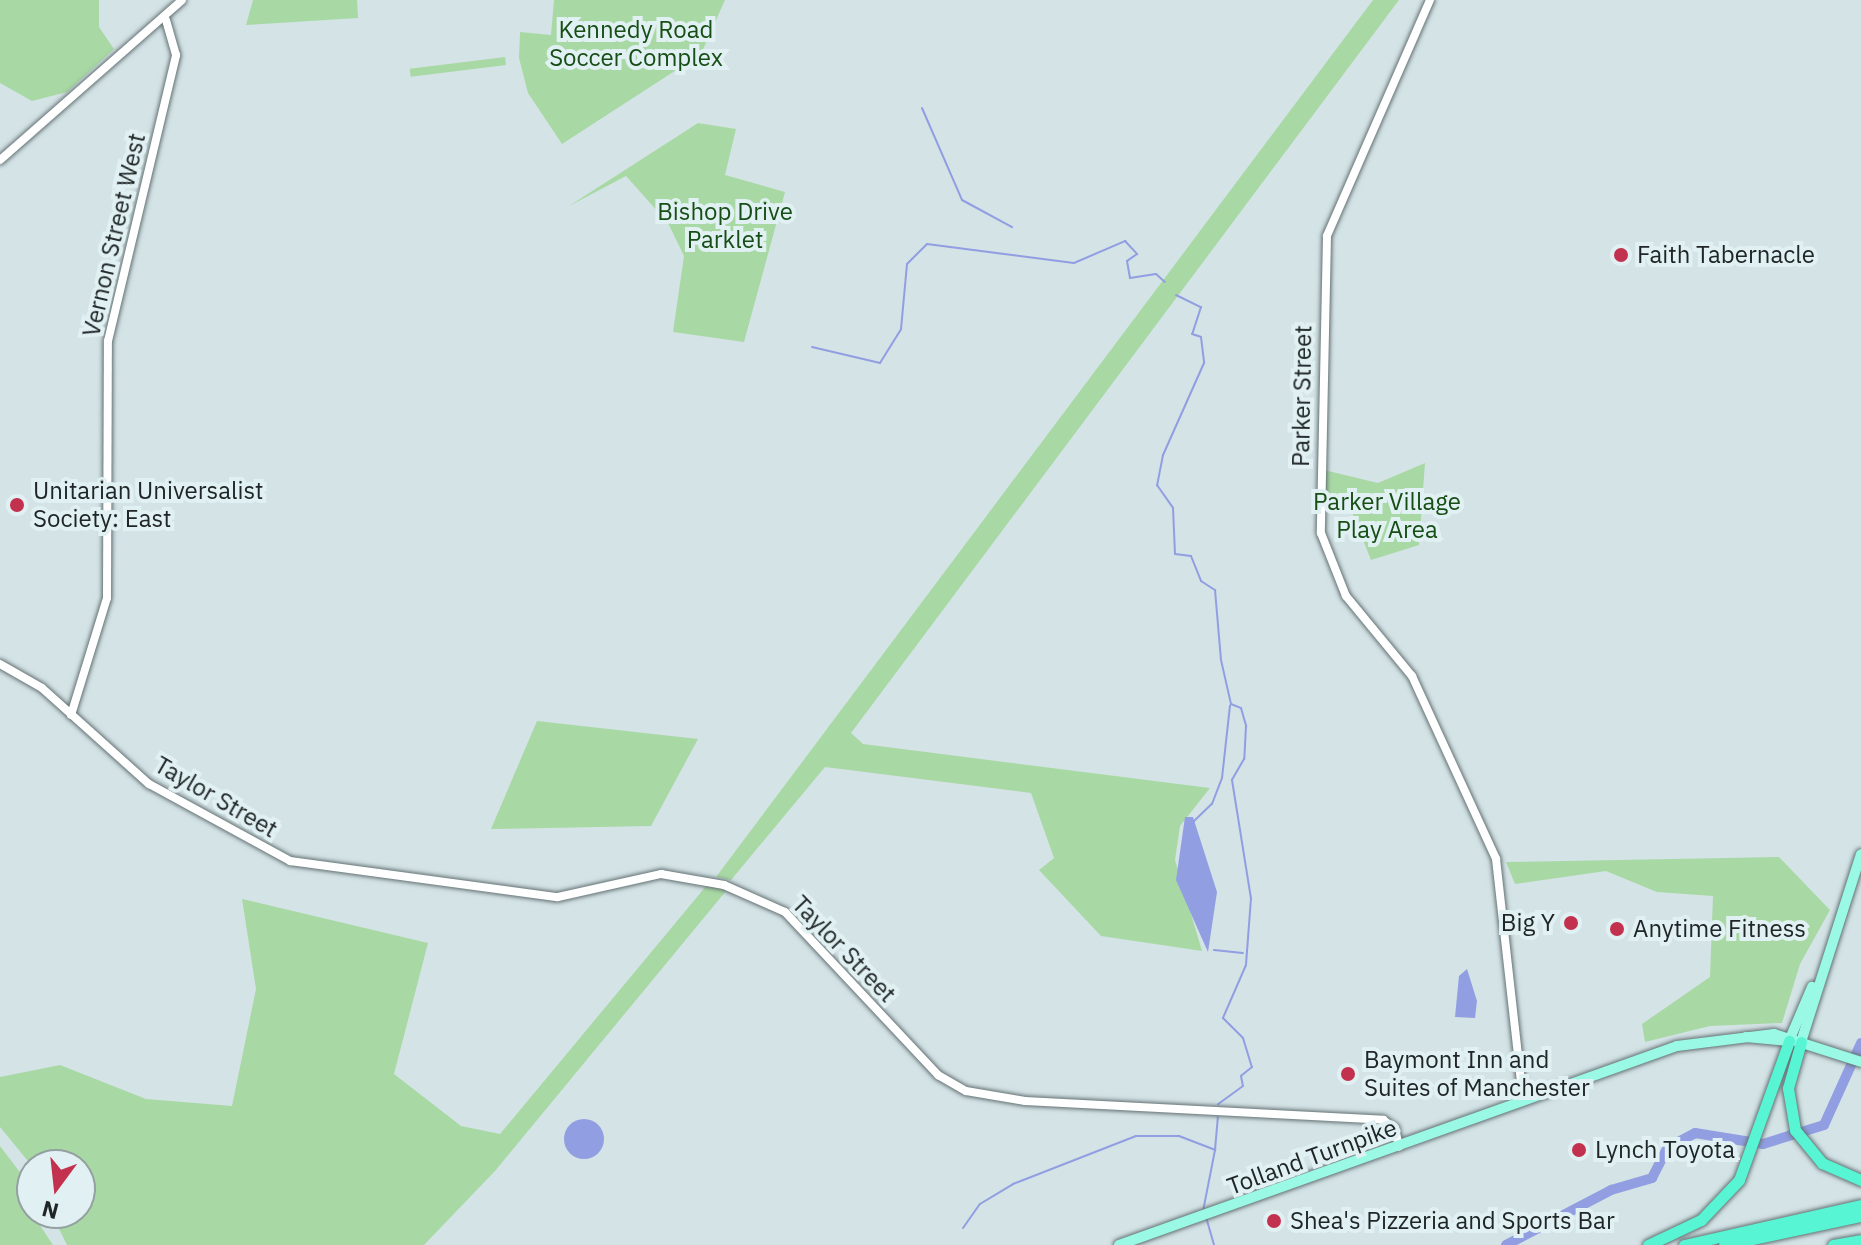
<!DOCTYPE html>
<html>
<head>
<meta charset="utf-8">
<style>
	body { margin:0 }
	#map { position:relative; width:1861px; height:1245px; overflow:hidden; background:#d4e3e6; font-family:"IBM Plex Sans",sans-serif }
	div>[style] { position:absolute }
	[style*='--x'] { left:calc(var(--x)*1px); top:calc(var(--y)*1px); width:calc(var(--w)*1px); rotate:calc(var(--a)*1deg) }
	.green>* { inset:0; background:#a8d9a4; transform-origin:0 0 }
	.water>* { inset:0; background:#919ee2 }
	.round { border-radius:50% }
	.stream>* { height:2px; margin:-1px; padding:0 1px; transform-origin:1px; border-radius:1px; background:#919ee2 }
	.river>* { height:10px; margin:-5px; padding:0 5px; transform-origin:5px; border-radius:5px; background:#919ee2 }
	.roads { filter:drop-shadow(0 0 2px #647274) drop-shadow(0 0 2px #647274) }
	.minor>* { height:8px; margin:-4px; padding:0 4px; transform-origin:4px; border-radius:4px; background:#fff }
	.major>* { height:10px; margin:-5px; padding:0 5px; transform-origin:5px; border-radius:5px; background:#9af9e5 }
	.highway>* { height:11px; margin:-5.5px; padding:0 5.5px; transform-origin:5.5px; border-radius:5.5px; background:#57f5d3 }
	.dots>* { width:22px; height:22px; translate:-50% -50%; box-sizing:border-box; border:4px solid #e1f1f3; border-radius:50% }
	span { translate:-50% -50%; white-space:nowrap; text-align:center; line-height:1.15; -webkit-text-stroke:8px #e1f1f3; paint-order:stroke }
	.park-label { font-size:24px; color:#174e15 }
	.street-label { font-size:24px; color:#202627 }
	.poi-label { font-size:24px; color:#202627 }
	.left { translate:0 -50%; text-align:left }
	.right { translate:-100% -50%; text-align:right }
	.north { position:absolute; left:16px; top:1149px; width:80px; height:80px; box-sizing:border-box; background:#e1f1f3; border:2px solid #94a0a1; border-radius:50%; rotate:195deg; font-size:22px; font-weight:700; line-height:32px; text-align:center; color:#202627 }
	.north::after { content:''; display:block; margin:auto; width:28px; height:36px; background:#c2314e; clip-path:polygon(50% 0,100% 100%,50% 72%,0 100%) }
</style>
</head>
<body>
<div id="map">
	<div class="green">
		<i style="clip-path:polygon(0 0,99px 0,99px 27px,114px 49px,67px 92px,32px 101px,0 83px)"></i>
		<i style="clip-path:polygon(253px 0,357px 0,358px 18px,246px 25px)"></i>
		<i style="clip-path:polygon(554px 0,725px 0,701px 54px,562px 144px,528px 93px,519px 58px,520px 32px,551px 35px)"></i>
		<i style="clip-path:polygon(1373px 0,1399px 0,851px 733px,863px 744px,1210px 788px,1180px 826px,1175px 860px,1202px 951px,1101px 936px,1039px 870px,1054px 858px,1031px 793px,825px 767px,731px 880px,716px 877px)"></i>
		<i style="left:505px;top:57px;width:8px;height:96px;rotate:83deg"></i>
		<i style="clip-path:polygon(698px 123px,736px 129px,725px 175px,785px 192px,744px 342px,673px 332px,684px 256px,668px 223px,626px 176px,569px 206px)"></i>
		<i style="clip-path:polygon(1425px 463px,1419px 545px,1371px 560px,1348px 502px,1323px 500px,1324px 470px,1378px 483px)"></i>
		<i style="clip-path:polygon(537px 721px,698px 739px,651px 826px,491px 829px)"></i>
		<i style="clip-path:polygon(1779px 857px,1830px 910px,1800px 964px,1782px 1023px,1710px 1026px,1645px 1042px,1642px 1024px,1710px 977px,1713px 896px,1657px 892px,1606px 871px,1515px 884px,1506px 862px)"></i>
		<i style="clip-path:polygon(707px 885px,726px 891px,495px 1171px,424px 1245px,67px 1245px,51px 1213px,80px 1213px,80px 1165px,32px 1166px,0 1127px,0 1077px,60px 1065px,146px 1099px,232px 1106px,256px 989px,242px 899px,428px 943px,394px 1074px,461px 1126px,500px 1134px)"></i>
		<i style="clip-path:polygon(0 1146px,22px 1175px,32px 1213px,53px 1245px,0 1245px)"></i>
	</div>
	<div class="water">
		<i style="clip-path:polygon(1185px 817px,1193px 817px,1217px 892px,1208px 952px,1176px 880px)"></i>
		<i style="clip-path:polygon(1467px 969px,1477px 1001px,1475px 1018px,1455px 1017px,1459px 976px)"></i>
		<i class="round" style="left:564px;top:1119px;width:40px;height:40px"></i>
	</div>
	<div class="stream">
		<i style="--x:922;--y:108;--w:100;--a:66.5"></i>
		<i style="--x:962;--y:200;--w:57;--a:28.4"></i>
		<i style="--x:1176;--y:295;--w:28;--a:26"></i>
		<i style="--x:1201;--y:307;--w:28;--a:108"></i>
		<i style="--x:1192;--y:334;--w:9;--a:18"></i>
		<i style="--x:1201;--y:337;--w:26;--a:83"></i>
		<i style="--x:1204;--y:363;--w:101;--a:114"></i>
		<i style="--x:1163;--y:455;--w:31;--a:101"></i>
		<i style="--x:1157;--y:485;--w:28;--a:55"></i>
		<i style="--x:1173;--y:508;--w:46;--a:87.5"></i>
		<i style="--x:1175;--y:554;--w:16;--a:7"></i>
		<i style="--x:1191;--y:556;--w:27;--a:68"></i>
		<i style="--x:1201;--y:581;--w:17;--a:33"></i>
		<i style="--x:1215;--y:590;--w:70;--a:85.1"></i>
		<i style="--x:1221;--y:660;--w:45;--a:77.2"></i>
		<i style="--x:1231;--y:704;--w:11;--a:22"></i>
		<i style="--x:1241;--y:708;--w:19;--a:74"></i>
		<i style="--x:1246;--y:726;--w:33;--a:93"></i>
		<i style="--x:1244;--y:759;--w:24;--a:120"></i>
		<i style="--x:1232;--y:780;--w:120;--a:80.9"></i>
		<i style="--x:1251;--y:898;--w:67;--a:94.3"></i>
		<i style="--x:1246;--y:965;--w:58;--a:113.5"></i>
		<i style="--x:1223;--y:1018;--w:28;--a:45"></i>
		<i style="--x:1243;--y:1038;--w:30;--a:73"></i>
		<i style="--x:1252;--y:1067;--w:14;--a:141"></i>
		<i style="--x:1241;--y:1076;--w:10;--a:79"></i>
		<i style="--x:1243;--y:1086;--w:31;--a:144"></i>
		<i style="--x:812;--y:347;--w:70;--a:13.2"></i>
		<i style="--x:880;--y:363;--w:40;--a:-58"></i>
		<i style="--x:901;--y:329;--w:65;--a:-84.7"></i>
		<i style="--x:907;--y:264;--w:28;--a:-45"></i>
		<i style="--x:927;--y:244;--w:148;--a:7.4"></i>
		<i style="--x:1074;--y:263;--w:56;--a:-23.3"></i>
		<i style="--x:1125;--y:241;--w:18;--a:47"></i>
		<i style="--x:1137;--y:254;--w:12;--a:145"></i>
		<i style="--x:1127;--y:261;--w:17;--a:80"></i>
		<i style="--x:1130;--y:278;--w:26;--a:-9"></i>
		<i style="--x:1156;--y:274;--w:12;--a:42"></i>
		<i style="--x:1192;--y:823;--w:28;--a:-44"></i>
		<i style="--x:1212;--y:804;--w:28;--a:-69"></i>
		<i style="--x:1222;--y:778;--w:73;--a:-83.7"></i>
		<i style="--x:1214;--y:950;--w:29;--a:6"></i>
		<i style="--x:1215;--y:1150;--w:33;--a:-85"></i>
		<i style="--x:1206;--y:1217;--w:29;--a:74"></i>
		<i style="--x:963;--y:1228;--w:29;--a:-55"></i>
		<i style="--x:980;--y:1204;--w:39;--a:-31"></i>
		<i style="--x:1013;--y:1184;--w:132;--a:-21.3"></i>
		<i style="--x:1136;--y:1136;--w:43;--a:0"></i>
		<i style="--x:1179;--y:1136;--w:39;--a:21"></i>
		<i style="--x:1215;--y:1150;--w:62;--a:101.1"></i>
	</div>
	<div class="river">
		<i style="--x:1506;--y:1245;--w:119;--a:-27.6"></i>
		<i style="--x:1611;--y:1190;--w:43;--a:-16.3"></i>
		<i style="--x:1652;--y:1178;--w:34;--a:-63"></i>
		<i style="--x:1667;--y:1148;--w:32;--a:-28"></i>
		<i style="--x:1695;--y:1133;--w:69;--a:9.2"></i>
		<i style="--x:1763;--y:1144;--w:64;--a:-17.3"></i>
		<i style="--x:1824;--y:1125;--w:90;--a:-65.7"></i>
	</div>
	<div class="roads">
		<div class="minor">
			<i style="--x:1430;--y:0;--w:257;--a:113.6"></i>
			<i style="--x:1327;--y:236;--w:297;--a:91.2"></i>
			<i style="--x:1321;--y:533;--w:68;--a:68.4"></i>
			<i style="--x:1346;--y:596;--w:104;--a:50.5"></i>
			<i style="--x:1412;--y:676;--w:201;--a:65.3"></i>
			<i style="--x:1496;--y:859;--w:243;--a:83.6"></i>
			<i style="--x:0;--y:160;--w:242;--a:-41.3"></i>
			<i style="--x:0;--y:664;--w:48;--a:29.7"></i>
			<i style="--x:42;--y:688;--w:144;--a:41.9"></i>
			<i style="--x:149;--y:784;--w:161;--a:28.6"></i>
			<i style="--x:290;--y:861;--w:270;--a:7.7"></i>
			<i style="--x:558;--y:897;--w:106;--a:-12.6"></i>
			<i style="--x:661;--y:874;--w:64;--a:9.9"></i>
			<i style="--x:724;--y:885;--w:67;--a:23.9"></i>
			<i style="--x:785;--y:912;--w:224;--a:46.8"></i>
			<i style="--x:938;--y:1075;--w:32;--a:30"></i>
			<i style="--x:966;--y:1091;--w:60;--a:9.6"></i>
			<i style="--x:1025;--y:1101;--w:359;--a:3"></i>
			<i style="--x:1383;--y:1120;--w:14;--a:34"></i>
			<i style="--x:1395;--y:1128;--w:19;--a:78"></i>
			<i style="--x:71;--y:715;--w:122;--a:-72.9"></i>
			<i style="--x:107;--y:598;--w:257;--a:-89.8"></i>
			<i style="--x:108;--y:341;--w:294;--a:-76.6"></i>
			<i style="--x:176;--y:55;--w:36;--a:-106"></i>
		</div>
		<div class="major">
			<i style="--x:1746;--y:1037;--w:43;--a:5.3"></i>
			<i style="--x:1789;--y:1041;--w:59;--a:-66.9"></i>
			<i style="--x:1801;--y:1042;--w:197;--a:-72.3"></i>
			<i style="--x:1119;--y:1245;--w:592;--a:-19.63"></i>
			<i style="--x:1677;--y:1046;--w:98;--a:-7.1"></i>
			<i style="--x:1774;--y:1034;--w:91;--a:17.8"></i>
		</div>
		<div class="highway">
			<i style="--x:1801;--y:1042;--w:48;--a:105.8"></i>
			<i style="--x:1788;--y:1088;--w:43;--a:80.5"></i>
			<i style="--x:1795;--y:1130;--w:43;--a:50.7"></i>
			<i style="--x:1822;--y:1163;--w:43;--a:23.6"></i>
			<i style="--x:1648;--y:1245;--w:59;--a:-25.3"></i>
			<i style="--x:1701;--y:1220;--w:55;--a:-46.5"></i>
			<i style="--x:1739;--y:1180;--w:148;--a:-70.2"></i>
			<i style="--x:1684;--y:1245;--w:181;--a:-12.7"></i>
			<i style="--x:1724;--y:1245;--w:140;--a:-12"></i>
			<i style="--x:1833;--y:1245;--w:28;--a:-10"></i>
		</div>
	</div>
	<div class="dots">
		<i style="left:1621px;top:255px;background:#c2314e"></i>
		<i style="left:17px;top:505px;background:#c2314e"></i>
		<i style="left:1571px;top:923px;background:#c2314e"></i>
		<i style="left:1617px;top:929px;background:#c2314e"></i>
		<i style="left:1348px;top:1074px;background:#c2314e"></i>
		<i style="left:1579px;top:1150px;background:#c2314e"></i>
		<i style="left:1274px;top:1221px;background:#c2314e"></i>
	</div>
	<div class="park-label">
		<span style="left:636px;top:44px">Kennedy Road<br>Soccer Complex</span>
		<span style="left:725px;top:226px">Bishop Drive<br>Parklet</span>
		<span style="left:1387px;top:516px">Parker Village<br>Play Area</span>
	</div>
	<div class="street-label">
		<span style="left:114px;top:235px;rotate:-77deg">Vernon Street West</span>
		<span style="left:1302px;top:396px;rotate:-89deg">Parker Street</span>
		<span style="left:216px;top:797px;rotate:30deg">Taylor Street</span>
		<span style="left:844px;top:949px;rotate:46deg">Taylor Street</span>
		<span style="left:1312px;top:1157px;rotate:-20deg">Tolland Turnpike</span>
	</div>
	<div class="poi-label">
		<span class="left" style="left:1637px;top:255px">Faith Tabernacle</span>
		<span class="left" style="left:33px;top:505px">Unitarian Universalist<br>Society: East</span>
		<span class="right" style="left:1555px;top:923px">Big Y</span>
		<span class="left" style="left:1633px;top:929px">Anytime Fitness</span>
		<span class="left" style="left:1364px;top:1074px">Baymont Inn and<br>Suites of Manchester</span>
		<span class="left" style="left:1595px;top:1150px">Lynch Toyota</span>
		<span class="left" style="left:1290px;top:1221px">Shea's Pizzeria and Sports Bar</span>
	</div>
	<div class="north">N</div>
</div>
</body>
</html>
